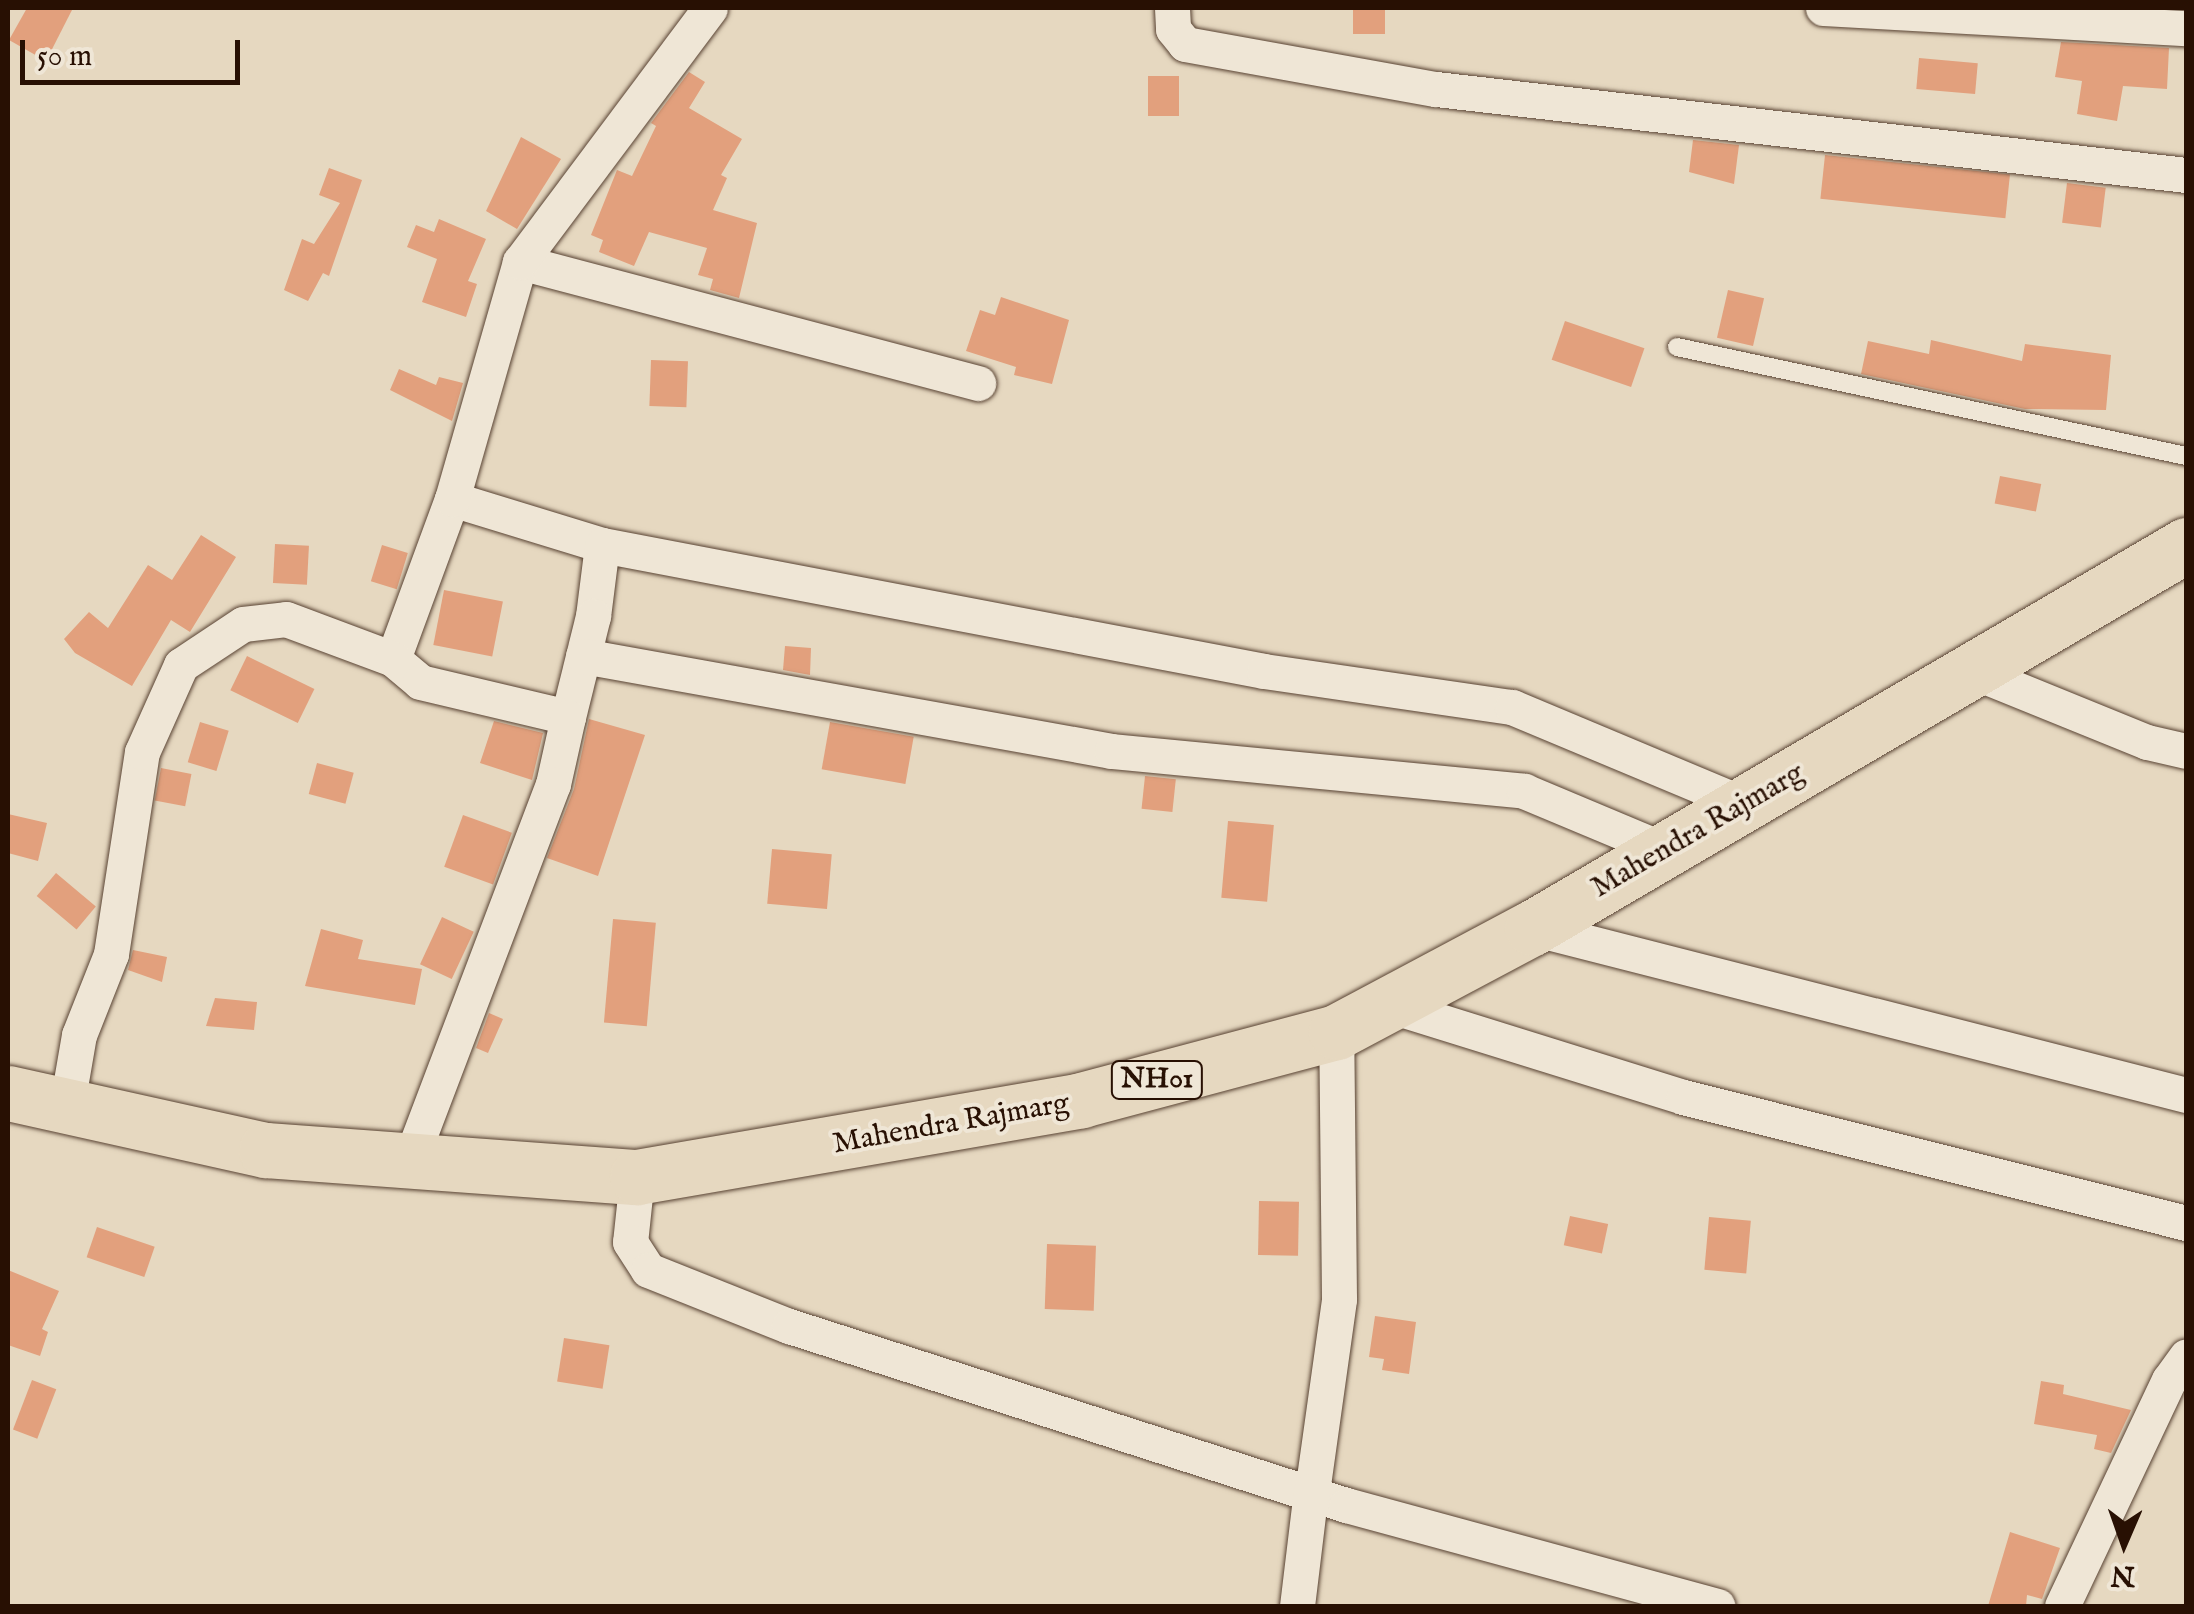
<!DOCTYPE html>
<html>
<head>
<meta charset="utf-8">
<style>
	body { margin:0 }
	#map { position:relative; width:2194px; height:1614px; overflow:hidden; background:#e6d8c0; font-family:"IM FELL English",serif }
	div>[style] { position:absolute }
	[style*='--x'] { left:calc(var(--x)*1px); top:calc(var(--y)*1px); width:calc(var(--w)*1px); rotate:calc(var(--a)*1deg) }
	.building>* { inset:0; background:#e2a07d; transform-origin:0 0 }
	.roads { filter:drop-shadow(0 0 2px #584232) drop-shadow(0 0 2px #584232) }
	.service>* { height:18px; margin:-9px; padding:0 9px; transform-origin:9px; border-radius:9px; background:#efe6d6 }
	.minor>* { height:35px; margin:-17.5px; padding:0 17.5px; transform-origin:17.5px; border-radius:17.5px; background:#efe6d6 }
	.trunk>* { height:55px; margin:-27.5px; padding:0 27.5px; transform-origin:27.5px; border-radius:27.5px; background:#e6d8c0 }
	span { translate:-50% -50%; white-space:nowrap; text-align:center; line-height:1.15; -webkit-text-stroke:8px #efe6d6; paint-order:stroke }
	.shield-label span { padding:2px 8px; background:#efe6d6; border:2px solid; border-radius:8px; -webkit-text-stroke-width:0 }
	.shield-label { font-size:28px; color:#281003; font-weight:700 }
	.street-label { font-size:30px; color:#281003 }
	.frame { position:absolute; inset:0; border:10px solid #281003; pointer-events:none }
	.north { position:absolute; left:2074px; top:1494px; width:100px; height:100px; -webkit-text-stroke:8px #efe6d6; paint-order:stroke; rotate:182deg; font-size:28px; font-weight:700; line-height:40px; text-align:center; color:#281003 }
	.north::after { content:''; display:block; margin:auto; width:35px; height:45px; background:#281003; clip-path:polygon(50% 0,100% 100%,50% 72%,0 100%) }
	.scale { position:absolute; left:20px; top:40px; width:220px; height:45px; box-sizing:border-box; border:5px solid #281003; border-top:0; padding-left:12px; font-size:30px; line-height:35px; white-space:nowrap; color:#281003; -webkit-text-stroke:8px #efe6d6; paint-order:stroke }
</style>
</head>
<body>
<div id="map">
	<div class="building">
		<i style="clip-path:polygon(27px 8px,73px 8px,46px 61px,9px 40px)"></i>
		<i style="left:1353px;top:8px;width:32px;height:26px"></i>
		<i style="clip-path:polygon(2061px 42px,2169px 48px,2167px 89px,2123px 86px,2117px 121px,2077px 114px,2082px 81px,2055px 77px)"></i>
		<i style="left:1919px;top:58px;width:59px;height:31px;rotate:5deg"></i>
		<i style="clip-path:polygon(689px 72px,705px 82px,689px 108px,742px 139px,721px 175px,727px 178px,713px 210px,757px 223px,739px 298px,710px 290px,713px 279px,698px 275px,707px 248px,649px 232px,634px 266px,599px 252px,603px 240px,591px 235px,617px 170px,632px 176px,656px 126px,651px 123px)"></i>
		<i style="left:1148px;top:76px;width:31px;height:40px"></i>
		<i style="clip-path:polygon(521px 137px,561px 159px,517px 229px,486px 211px)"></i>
		<i style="clip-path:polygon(1693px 140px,1739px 145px,1734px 184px,1689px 172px)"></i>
		<i style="left:1825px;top:155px;width:186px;height:44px;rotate:6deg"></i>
		<i style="clip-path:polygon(329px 168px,362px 180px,329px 276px,323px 273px,308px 301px,284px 290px,302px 239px,314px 244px,340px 203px,319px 195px)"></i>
		<i style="left:2067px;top:183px;width:39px;height:40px;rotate:7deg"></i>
		<i style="clip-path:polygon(439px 219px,486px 239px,468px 281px,477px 284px,466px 317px,422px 302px,437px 259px,407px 247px,416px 225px,434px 232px)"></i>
		<i style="left:1728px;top:290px;width:37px;height:49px;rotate:13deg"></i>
		<i style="clip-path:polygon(1001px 297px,1069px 320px,1052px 384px,1014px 375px,1016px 367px,966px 351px,980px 310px,995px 315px)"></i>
		<i style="left:1565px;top:321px;width:84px;height:41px;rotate:19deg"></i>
		<i style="clip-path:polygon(1931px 340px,2022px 361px,2025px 344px,2111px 355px,2106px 410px,2025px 409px,1861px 374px,1868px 341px,1929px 354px)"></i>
		<i style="left:651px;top:360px;width:37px;height:46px;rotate:2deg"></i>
		<i style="clip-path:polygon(399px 369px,436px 385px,439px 377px,463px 383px,452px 421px,390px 390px)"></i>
		<i style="left:2000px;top:476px;width:42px;height:28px;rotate:11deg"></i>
		<i style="clip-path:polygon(201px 535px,236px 557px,190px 632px,171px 620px,132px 686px,75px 653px,64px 639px,89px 612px,108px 628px,148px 565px,172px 580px)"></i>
		<i style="left:275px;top:544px;width:34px;height:39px;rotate:3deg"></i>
		<i style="left:382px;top:545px;width:27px;height:38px;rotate:17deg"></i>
		<i style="left:444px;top:590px;width:60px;height:56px;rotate:11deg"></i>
		<i style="clip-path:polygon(785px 646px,811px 648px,810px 675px,783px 670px)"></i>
		<i style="left:247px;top:656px;width:75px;height:38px;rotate:26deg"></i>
		<i style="clip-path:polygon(589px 719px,645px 735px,598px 876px,547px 858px,574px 789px)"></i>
		<i style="clip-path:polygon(494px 721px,543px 733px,532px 780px,480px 763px)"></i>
		<i style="left:200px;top:722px;width:30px;height:42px;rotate:17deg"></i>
		<i style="left:830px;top:722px;width:85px;height:48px;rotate:10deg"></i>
		<i style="left:317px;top:763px;width:38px;height:32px;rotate:15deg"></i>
		<i style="left:161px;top:768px;width:31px;height:33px;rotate:11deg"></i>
		<i style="left:1145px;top:776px;width:31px;height:33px;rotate:6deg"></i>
		<i style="clip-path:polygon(8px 814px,47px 823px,38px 861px,8px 853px)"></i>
		<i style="left:463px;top:815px;width:52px;height:55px;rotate:20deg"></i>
		<i style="left:1228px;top:821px;width:46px;height:77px;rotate:5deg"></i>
		<i style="left:772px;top:849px;width:60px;height:55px;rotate:5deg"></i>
		<i style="left:56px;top:873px;width:52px;height:30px;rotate:40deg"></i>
		<i style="left:442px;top:917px;width:35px;height:52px;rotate:25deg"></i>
		<i style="left:613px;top:919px;width:43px;height:104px;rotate:5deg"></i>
		<i style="clip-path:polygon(321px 929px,363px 940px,358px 959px,422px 969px,415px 1005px,305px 986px)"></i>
		<i style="clip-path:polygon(133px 950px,167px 957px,162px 982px,128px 970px)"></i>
		<i style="clip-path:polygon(215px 998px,257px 1002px,254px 1030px,206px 1026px)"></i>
		<i style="clip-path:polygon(489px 1013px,503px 1019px,488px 1053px,476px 1048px)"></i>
		<i style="left:1259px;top:1201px;width:40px;height:54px;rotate:1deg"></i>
		<i style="left:1570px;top:1216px;width:39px;height:30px;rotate:12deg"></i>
		<i style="left:1709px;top:1217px;width:42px;height:53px;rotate:5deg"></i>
		<i style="left:97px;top:1227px;width:61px;height:32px;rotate:19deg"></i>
		<i style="left:1047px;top:1244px;width:49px;height:65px;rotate:2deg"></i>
		<i style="clip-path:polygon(8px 1270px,59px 1291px,42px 1329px,48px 1332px,40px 1356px,8px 1345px)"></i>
		<i style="clip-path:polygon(1375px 1316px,1416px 1322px,1409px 1374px,1382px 1370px,1384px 1359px,1369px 1357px)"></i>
		<i style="left:564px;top:1338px;width:46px;height:44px;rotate:9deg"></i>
		<i style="left:32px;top:1380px;width:26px;height:53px;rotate:21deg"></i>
		<i style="clip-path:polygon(2041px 1381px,2064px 1385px,2063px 1394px,2131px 1410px,2111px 1453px,2094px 1449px,2097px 1435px,2034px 1424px)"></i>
		<i style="clip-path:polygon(2010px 1532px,2060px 1548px,2042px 1599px,2027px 1595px,2026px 1606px,1988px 1606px)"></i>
	</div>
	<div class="roads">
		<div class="service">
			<i style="--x:1677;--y:347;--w:521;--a:12.09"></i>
		</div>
		<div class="minor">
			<i style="--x:1172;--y:8;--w:21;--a:87"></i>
			<i style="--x:1173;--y:29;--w:19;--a:51"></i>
			<i style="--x:1185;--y:44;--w:255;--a:10.2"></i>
			<i style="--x:1436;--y:89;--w:755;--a:6.54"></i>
			<i style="--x:1823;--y:8;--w:364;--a:3.2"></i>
			<i style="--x:520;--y:262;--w:474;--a:14.8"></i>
			<i style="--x:452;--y:499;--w:157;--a:17"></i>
			<i style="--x:602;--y:545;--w:72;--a:97.2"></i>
			<i style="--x:593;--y:616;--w:104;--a:103.9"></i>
			<i style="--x:602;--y:545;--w:674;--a:10.78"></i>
			<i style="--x:1264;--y:671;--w:251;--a:8.3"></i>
			<i style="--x:1512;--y:707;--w:251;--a:22.7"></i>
			<i style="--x:583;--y:656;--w:537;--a:10.18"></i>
			<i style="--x:1112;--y:751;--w:414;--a:5.5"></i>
			<i style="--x:1524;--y:791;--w:153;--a:22.7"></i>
			<i style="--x:393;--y:659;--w:171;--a:-69.8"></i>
			<i style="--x:452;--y:499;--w:247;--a:-74"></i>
			<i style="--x:520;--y:262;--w:317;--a:-53.2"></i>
			<i style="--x:1972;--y:671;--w:189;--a:22.1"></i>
			<i style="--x:2147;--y:742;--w:40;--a:13"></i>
			<i style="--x:1532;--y:928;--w:675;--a:14.32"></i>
			<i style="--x:1388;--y:1005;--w:309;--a:17.3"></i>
			<i style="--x:1683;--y:1097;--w:519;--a:14.06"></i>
			<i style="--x:66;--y:1110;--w:76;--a:-80.2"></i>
			<i style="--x:79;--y:1035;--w:87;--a:-68.4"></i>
			<i style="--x:111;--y:954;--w:204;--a:-81.3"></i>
			<i style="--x:142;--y:752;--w:95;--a:-65.9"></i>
			<i style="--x:181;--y:665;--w:74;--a:-33.5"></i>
			<i style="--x:243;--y:624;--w:43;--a:-6.6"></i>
			<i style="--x:286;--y:619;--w:114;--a:20.5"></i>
			<i style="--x:393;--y:659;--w:35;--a:40"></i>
			<i style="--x:420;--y:682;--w:152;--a:13.3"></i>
			<i style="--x:568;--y:717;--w:69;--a:102.6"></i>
			<i style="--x:553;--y:784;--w:400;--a:110.8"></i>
			<i style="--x:637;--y:1177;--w:65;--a:96.1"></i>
			<i style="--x:630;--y:1242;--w:33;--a:57"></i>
			<i style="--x:648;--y:1270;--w:152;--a:21.7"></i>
			<i style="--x:789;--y:1326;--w:585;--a:17.82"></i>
			<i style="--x:1346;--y:1505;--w:385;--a:15.2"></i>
			<i style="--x:1312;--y:1492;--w:195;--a:-82"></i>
			<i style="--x:1339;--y:1299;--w:267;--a:-90.6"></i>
			<i style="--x:1297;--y:1606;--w:116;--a:-83.1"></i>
			<i style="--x:2062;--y:1606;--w:250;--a:-64.7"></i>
			<i style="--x:2169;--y:1380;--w:29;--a:-54"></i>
		</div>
		<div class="trunk">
			<i style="--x:8;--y:1093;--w:264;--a:12.5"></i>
			<i style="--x:266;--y:1150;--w:372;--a:4.2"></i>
			<i style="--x:637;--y:1177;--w:451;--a:-9.8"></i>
			<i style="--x:1081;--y:1100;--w:264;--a:-14.9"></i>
			<i style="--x:1336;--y:1032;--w:222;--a:-28"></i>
			<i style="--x:1532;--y:928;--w:758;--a:-30.35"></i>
		</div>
	</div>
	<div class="shield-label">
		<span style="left:1157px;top:1080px">NH01</span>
	</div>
	<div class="street-label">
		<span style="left:1698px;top:831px;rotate:-30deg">Mahendra Rajmarg</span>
		<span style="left:951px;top:1124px;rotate:-10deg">Mahendra Rajmarg</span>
	</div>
	<div class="frame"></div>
	<div class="north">N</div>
	<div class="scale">50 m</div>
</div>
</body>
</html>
